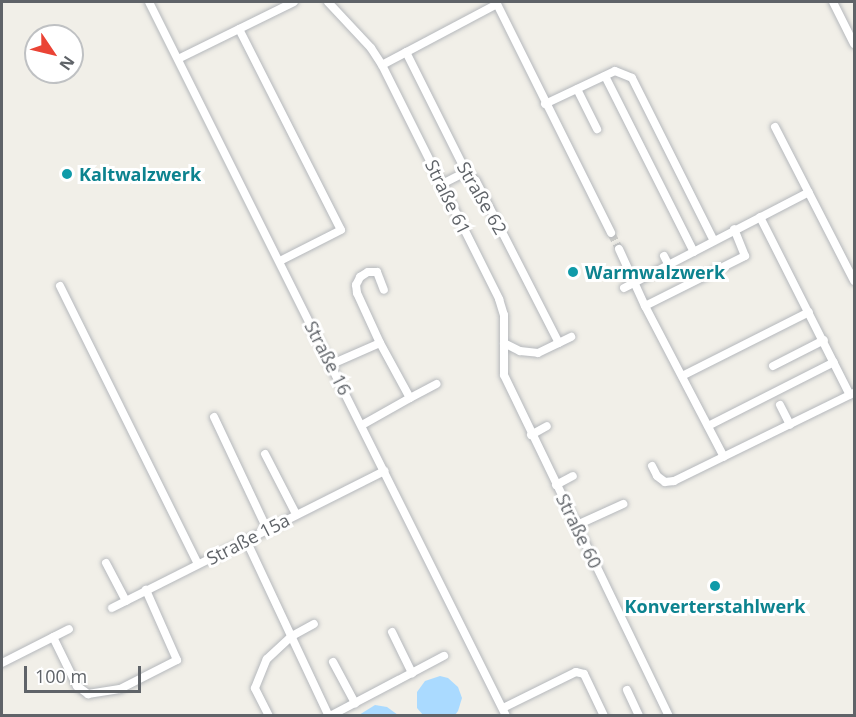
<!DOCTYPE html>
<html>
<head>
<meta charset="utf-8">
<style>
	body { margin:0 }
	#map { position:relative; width:856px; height:717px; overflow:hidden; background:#f1efe8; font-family:"Open Sans",sans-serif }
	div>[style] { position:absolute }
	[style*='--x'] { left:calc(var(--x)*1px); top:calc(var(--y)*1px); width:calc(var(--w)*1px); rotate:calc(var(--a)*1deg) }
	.water>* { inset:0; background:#aadaff }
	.minor-tunnel>* { height:8px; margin-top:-4px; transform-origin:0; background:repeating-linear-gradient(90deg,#ccccc8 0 8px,transparent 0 12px) }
	.roads { filter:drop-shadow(0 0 2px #b5b8bc) drop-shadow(0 0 2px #b5b8bc) }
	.minor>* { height:8px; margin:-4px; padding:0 4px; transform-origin:4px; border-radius:4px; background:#fff }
	.dots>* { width:16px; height:16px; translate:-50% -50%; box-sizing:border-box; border:3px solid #fff; border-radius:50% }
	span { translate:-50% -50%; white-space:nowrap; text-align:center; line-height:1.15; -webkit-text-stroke:6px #fff; paint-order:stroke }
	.culture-label { font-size:18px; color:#0d838f; font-weight:700 }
	.left { translate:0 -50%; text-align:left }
	.street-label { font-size:18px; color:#5f6368 }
	.frame { position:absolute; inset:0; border:3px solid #5f6368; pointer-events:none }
	.north { position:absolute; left:24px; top:24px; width:60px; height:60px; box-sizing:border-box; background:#fff; border:2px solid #bfc1c3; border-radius:50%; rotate:125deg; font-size:16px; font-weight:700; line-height:24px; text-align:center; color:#5f6368 }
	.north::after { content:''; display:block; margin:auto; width:21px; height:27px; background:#ea4335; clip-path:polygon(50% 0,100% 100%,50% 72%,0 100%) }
	.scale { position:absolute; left:24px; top:666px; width:117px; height:27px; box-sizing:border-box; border:3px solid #5f6368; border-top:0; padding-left:8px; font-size:18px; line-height:21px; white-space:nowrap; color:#5f6368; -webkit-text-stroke:4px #fff; paint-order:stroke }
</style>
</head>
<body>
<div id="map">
	<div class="water">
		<i style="clip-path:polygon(440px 676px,448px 678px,458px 687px,462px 698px,458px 711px,455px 715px,423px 715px,417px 708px,417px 692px,425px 681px)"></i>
		<i style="clip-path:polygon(375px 705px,387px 707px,398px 715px,359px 715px)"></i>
	</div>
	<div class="minor-tunnel">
		<i style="--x:611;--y:233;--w:18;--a:63"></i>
	</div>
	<div class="roads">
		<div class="minor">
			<i style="--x:149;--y:2;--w:798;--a:63.43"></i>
			<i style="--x:328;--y:2;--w:63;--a:46.9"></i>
			<i style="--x:371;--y:48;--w:20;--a:57"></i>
			<i style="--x:382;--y:65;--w:262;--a:63.4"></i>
			<i style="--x:499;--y:299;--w:17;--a:73"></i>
			<i style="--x:504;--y:315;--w:28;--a:90"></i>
			<i style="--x:504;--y:343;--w:18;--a:27"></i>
			<i style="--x:520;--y:351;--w:18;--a:6"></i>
			<i style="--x:538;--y:353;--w:37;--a:-26"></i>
			<i style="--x:496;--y:2;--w:258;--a:63.5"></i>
			<i style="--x:833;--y:2;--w:47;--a:63.4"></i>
			<i style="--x:239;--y:29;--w:225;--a:63.1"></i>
			<i style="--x:341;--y:230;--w:68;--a:153.1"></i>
			<i style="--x:406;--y:52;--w:134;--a:63.4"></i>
			<i style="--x:466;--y:172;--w:13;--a:42"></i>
			<i style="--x:476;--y:181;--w:182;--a:62.9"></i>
			<i style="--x:178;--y:59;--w:129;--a:-26.2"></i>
			<i style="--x:382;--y:65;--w:130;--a:-27.9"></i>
			<i style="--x:605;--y:76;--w:197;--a:63.2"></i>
			<i style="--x:577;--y:89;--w:45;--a:63.4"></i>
			<i style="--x:545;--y:104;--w:77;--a:-25.2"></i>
			<i style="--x:615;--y:71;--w:18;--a:22"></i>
			<i style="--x:632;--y:78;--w:182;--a:63.3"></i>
			<i style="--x:775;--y:127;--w:173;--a:62.8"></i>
			<i style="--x:442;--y:184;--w:27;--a:-27"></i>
			<i style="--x:760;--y:217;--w:199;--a:63.2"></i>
			<i style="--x:619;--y:249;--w:63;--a:65.5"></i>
			<i style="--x:645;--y:306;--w:170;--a:62.4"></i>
			<i style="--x:664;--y:256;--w:11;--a:63"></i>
			<i style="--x:60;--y:286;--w:310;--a:63.6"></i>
			<i style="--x:624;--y:288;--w:208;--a:-27.4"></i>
			<i style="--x:645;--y:306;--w:112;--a:-26.6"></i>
			<i style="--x:745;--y:256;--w:29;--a:-112"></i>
			<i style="--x:504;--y:343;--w:32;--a:90"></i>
			<i style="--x:504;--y:375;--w:379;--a:64.2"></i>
			<i style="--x:332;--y:364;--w:52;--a:-23.6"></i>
			<i style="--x:380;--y:343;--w:55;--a:-114.7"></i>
			<i style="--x:357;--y:293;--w:8;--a:-97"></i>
			<i style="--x:356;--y:285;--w:9;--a:-63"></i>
			<i style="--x:360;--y:277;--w:9;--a:-32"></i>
			<i style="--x:368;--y:272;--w:9;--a:0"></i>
			<i style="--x:377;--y:272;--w:19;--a:69"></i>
			<i style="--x:773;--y:366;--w:57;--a:-27"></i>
			<i style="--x:682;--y:376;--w:142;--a:-26.7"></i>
			<i style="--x:410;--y:398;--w:30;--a:-28"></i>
			<i style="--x:780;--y:405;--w:22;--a:63"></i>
			<i style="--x:214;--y:417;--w:124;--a:64.7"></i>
			<i style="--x:362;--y:425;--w:55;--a:-29.4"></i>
			<i style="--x:410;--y:398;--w:63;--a:-118.6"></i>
			<i style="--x:708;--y:426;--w:141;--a:-26.9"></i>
			<i style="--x:531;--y:435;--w:18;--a:-29"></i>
			<i style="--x:265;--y:454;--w:68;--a:62.7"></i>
			<i style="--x:652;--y:466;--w:11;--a:63"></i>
			<i style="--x:657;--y:476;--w:10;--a:37"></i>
			<i style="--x:665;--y:482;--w:9;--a:-6"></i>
			<i style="--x:674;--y:481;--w:200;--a:-26.1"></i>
			<i style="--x:556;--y:485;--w:19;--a:-28"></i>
			<i style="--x:577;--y:525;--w:51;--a:-24.5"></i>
			<i style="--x:246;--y:540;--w:195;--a:64.8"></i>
			<i style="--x:106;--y:563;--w:43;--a:62.2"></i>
			<i style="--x:112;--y:608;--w:305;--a:-26.7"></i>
			<i style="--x:392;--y:632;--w:46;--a:64"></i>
			<i style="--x:53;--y:637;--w:55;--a:63.9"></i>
			<i style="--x:77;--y:686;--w:14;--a:36"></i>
			<i style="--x:88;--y:694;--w:32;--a:-9"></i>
			<i style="--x:120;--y:689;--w:64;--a:-27"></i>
			<i style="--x:177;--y:660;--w:77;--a:-113.9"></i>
			<i style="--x:333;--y:662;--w:47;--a:61.8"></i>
			<i style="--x:2;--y:663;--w:75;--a:-26.9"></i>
			<i style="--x:627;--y:690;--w:29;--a:65"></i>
			<i style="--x:503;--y:708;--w:81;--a:-26.3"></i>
			<i style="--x:576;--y:672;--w:8;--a:14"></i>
			<i style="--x:584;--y:674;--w:47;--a:64.5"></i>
			<i style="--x:269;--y:716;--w:31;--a:-117"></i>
			<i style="--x:255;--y:688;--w:31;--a:-68"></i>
			<i style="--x:267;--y:659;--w:34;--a:-43"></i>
			<i style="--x:292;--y:636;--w:25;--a:-29"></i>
			<i style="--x:330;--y:716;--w:129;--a:-27.8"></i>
		</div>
	</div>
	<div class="dots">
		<i style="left:67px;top:174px;background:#0f9aa8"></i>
		<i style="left:573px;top:272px;background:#0f9aa8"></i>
		<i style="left:715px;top:586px;background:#0f9aa8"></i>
	</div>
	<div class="culture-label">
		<span class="left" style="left:79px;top:174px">Kaltwalzwerk</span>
		<span class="left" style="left:585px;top:272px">Warmwalzwerk</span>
		<span style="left:715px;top:606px">Konverterstahlwerk</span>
	</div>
	<div class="street-label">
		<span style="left:448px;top:197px;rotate:64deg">Straße 61</span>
		<span style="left:482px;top:198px;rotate:60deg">Straße 62</span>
		<span style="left:328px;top:358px;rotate:63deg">Straße 16</span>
		<span style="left:579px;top:531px;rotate:64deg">Straße 60</span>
		<span style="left:248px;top:539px;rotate:-27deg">Straße 15a</span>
	</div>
	<div class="frame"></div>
	<div class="north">N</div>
	<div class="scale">100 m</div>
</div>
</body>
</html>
